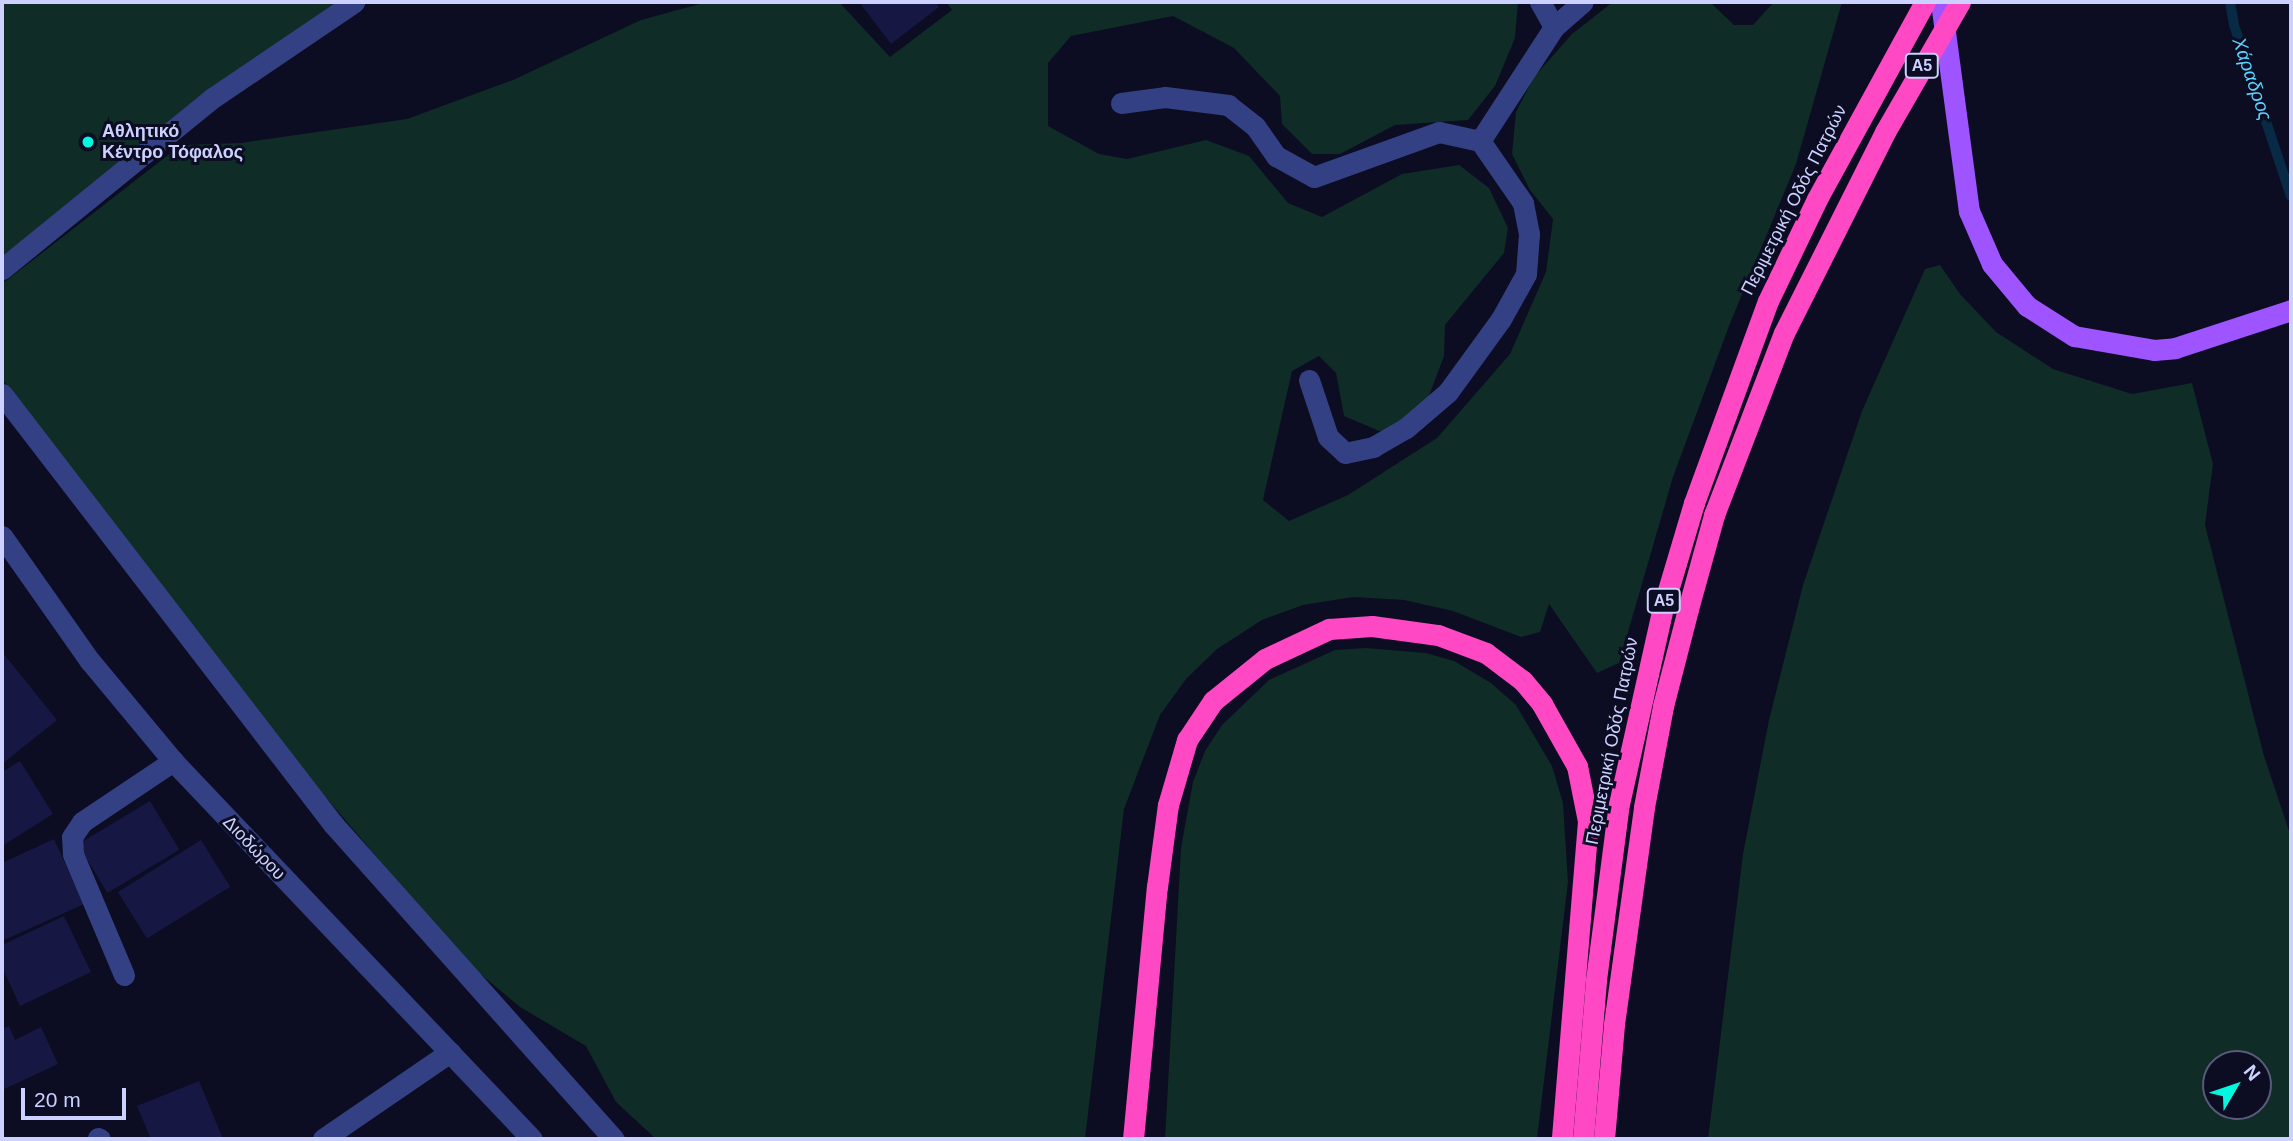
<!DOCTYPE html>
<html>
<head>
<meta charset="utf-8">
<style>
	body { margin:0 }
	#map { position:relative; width:2293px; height:1141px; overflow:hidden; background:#0c0c22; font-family:Arial,sans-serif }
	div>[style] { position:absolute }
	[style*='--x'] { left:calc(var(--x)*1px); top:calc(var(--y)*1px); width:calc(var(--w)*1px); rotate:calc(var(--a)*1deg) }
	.green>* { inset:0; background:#0f2c26 }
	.stream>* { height:10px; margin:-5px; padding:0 5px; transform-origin:5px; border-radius:5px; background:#082a45 }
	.building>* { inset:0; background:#171744; transform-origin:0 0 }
	.minor>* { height:21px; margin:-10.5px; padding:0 10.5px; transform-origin:10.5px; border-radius:10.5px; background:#344084 }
	.major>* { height:21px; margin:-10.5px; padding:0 10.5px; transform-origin:10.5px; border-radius:10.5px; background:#9e54ff }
	.highway>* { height:21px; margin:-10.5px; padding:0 10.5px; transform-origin:10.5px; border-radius:10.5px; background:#ff48c3 }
	.highway-bridge>* { height:21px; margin:-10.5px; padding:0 10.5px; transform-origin:10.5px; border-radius:10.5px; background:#ff48c3 }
	.dots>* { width:19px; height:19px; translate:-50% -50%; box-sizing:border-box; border:4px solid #0c0c22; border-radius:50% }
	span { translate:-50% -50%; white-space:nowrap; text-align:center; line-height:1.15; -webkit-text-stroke:6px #0c0c22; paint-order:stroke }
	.shield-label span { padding:2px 5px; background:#0c0c22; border:2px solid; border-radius:5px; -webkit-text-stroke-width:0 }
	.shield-label { font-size:16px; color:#cdd1ff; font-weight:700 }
	.poi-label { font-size:18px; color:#cdd1ff; font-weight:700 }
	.left { translate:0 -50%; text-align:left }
	.street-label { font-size:18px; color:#cdd1ff }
	.water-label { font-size:19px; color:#5bd3ff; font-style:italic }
	.frame { position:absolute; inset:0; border:4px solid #cdd1ff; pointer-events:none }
	.north { position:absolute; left:2202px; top:1050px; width:70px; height:70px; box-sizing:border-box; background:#0c0c22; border:2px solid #595b7a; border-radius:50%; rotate:51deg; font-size:19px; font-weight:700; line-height:28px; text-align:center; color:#cdd1ff }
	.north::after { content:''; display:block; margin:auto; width:24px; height:32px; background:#00f8e1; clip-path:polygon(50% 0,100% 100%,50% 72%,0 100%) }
	.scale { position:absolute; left:21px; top:1088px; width:105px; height:32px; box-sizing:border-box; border:4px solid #cdd1ff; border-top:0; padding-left:9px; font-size:21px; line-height:24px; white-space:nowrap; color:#cdd1ff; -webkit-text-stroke:5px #0c0c22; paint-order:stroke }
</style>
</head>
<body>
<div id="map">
	<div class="green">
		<i style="clip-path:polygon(2px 2px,347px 2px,2px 283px)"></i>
		<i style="clip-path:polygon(707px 2px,839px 2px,890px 57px,952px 10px,946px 2px,1518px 2px,1515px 38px,1495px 86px,1468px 120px,1395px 125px,1340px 154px,1312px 154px,1282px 124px,1280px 96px,1234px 48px,1173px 16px,1071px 36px,1048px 63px,1048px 126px,1099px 154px,1127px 159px,1206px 140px,1249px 156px,1288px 203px,1322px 217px,1402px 174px,1459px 165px,1489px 188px,1508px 228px,1504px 253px,1445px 325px,1444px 356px,1427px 401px,1384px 433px,1344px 416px,1336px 373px,1319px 356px,1292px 371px,1263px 500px,1289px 521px,1348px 495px,1437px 438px,1510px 354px,1546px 272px,1553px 219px,1530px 190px,1512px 154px,1516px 112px,1534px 77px,1572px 34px,1613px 2px,1710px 2px,1734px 25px,1753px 25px,1774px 2px,1842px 2px,1796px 164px,1729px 326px,1673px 477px,1619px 663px,1597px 673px,1549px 604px,1540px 632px,1521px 637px,1453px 611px,1404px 600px,1353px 597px,1303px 605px,1262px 620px,1217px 649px,1186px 679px,1160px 715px,1124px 809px,1085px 1139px,656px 1139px,616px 1102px,586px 1046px,520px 1007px,465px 961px,313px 782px,2px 379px,2px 284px,181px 145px,241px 143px,407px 119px,513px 80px,641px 20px)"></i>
		<i style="clip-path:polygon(evenodd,1940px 265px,1960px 294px,1996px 332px,2053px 369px,2132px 394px,2192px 383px,2213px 464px,2205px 525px,2264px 756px,2291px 837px,2291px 1139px,1708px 1139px,1743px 854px,1769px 720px,1803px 585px,1862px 411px,1925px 269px,1940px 265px,2258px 1064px,2258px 1106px,2216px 1106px,2216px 1064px,2258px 1064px)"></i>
		<i style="clip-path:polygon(1366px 648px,1426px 653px,1454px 661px,1491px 683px,1516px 705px,1552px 766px,1563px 803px,1568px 882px,1537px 1139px,1165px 1139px,1181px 848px,1193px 782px,1205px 751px,1222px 725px,1269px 680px,1335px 650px)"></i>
	</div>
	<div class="stream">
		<i style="--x:2230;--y:2;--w:23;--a:80"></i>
		<i style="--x:2234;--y:25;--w:180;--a:71.6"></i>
	</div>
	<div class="building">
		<i style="clip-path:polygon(859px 2px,935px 2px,939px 7px,891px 44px)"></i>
		<i style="clip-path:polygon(3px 653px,57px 720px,2px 764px,2px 654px)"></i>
		<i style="clip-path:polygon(20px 761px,53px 814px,2px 846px,2px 772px)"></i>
		<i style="left:150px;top:801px;width:57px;height:84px;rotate:59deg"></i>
		<i style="clip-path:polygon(54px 839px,84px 904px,2px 941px,2px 863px)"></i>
		<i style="left:201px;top:840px;width:55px;height:98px;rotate:58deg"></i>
		<i style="clip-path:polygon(64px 916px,91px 972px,20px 1006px,2px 967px,2px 945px)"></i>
		<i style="clip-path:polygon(9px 1026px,15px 1040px,41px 1027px,58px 1064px,2px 1090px,2px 1029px)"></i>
		<i style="clip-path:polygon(199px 1081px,223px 1139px,151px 1139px,137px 1106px)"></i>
	</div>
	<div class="minor">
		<i style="--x:1554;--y:27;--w:38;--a:-41"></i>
		<i style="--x:1121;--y:103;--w:44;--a:-7.8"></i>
		<i style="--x:1165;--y:97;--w:64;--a:7.2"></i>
		<i style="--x:1228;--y:105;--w:34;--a:38"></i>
		<i style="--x:1255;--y:126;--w:37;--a:55"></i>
		<i style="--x:1276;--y:156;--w:43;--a:28.9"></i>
		<i style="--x:1314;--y:177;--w:133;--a:-19.8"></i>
		<i style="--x:1439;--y:132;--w:42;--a:12.4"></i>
		<i style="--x:1480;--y:141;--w:136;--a:-57"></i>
		<i style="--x:1554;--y:27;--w:29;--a:-119"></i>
		<i style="--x:2;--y:269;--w:269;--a:-39.1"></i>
		<i style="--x:211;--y:99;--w:173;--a:-34.1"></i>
		<i style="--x:1309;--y:380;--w:60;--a:71.6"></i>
		<i style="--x:1328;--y:437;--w:23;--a:43"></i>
		<i style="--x:1345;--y:453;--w:29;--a:-12"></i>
		<i style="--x:1373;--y:447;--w:38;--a:-30"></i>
		<i style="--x:1406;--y:428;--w:55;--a:-40.6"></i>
		<i style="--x:1448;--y:392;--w:90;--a:-54"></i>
		<i style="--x:1501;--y:319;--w:51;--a:-60.9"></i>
		<i style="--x:1526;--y:274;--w:40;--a:-85.7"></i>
		<i style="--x:1529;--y:234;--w:32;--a:-101"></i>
		<i style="--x:1523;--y:203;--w:75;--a:-124.7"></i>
		<i style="--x:2;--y:394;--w:543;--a:52.41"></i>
		<i style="--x:333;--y:824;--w:422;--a:48.3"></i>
		<i style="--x:2;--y:536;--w:153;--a:54.9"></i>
		<i style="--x:90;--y:661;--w:130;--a:50.3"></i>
		<i style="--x:173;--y:761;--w:521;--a:46.48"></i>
		<i style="--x:124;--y:975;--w:131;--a:-112.9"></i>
		<i style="--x:73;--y:854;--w:17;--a:-93"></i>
		<i style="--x:72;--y:837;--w:18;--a:-56"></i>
		<i style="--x:82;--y:822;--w:110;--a:-33.8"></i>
		<i style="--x:98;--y:1138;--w:2;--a:27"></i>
		<i style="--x:323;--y:1139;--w:154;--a:-34.4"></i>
	</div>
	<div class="major">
		<i style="--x:1941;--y:2;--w:211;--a:82.4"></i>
		<i style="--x:1969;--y:211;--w:58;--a:66.5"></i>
		<i style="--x:1992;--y:264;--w:55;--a:50.2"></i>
		<i style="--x:2027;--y:306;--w:56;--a:32.6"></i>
		<i style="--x:2074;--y:336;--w:81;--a:9.9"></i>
		<i style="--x:2154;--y:350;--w:21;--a:-5"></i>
		<i style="--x:2175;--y:348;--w:122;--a:-18.1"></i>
	</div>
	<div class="highway">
		<i style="--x:1133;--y:1139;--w:253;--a:-84.6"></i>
		<i style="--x:1157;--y:887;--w:83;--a:-82.4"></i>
		<i style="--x:1168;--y:805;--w:68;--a:-73.7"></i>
		<i style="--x:1187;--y:740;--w:47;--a:-56.3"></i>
		<i style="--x:1213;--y:701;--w:67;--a:-38.9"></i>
		<i style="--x:1265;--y:659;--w:71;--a:-25.1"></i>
		<i style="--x:1329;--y:629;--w:43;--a:-4"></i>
		<i style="--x:1372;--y:626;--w:67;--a:7.8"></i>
		<i style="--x:1438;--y:635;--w:51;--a:20.6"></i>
		<i style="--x:1486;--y:653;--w:46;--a:37.1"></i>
		<i style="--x:1523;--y:681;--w:30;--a:50"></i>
		<i style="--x:1542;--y:704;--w:71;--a:60.6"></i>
		<i style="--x:1577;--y:766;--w:56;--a:78.7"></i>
		<i style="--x:1588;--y:821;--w:319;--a:94.7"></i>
		<i style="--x:1583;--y:1139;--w:160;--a:-85.3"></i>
		<i style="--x:1596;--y:980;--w:177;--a:-82.6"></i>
		<i style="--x:1619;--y:804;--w:202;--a:-77.4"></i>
		<i style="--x:1663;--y:607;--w:109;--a:-73.4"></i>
		<i style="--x:1694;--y:503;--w:215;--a:-69.9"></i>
		<i style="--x:1768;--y:301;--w:113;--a:-64.3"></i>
		<i style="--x:1817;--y:199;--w:225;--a:-61.3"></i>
		<i style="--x:1604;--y:1139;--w:115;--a:-85"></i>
		<i style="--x:1614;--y:1024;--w:219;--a:-82.1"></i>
		<i style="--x:1644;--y:807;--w:103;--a:-79.3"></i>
		<i style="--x:1663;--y:706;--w:100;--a:-75.5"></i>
		<i style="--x:1688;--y:609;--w:98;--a:-74.5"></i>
		<i style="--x:1714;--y:515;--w:195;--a:-69"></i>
		<i style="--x:1784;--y:333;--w:225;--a:-63.3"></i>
	</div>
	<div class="highway-bridge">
		<i style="--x:1885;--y:132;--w:150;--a:-60"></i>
	</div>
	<div class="dots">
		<i style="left:88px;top:142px;background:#00f8e1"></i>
	</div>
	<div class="shield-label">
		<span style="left:1922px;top:66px">Α5</span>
		<span style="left:1664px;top:601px">Α5</span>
	</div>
	<div class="poi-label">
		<span class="left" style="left:102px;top:142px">Αθλητικό<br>Κέντρο Τόφαλος</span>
	</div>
	<div class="street-label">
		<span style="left:1794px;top:200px;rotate:-63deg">Περιμετρική Οδός Πατρών</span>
		<span style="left:1612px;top:741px;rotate:-79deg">Περιμετρική Οδός Πατρών</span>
		<span style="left:254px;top:848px;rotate:46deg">Διοδώρου</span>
	</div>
	<div class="water-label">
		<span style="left:2252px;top:79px;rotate:71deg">Χάραδρος</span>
	</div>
	<div class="frame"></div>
	<div class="north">N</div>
	<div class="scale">20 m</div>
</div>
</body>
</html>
